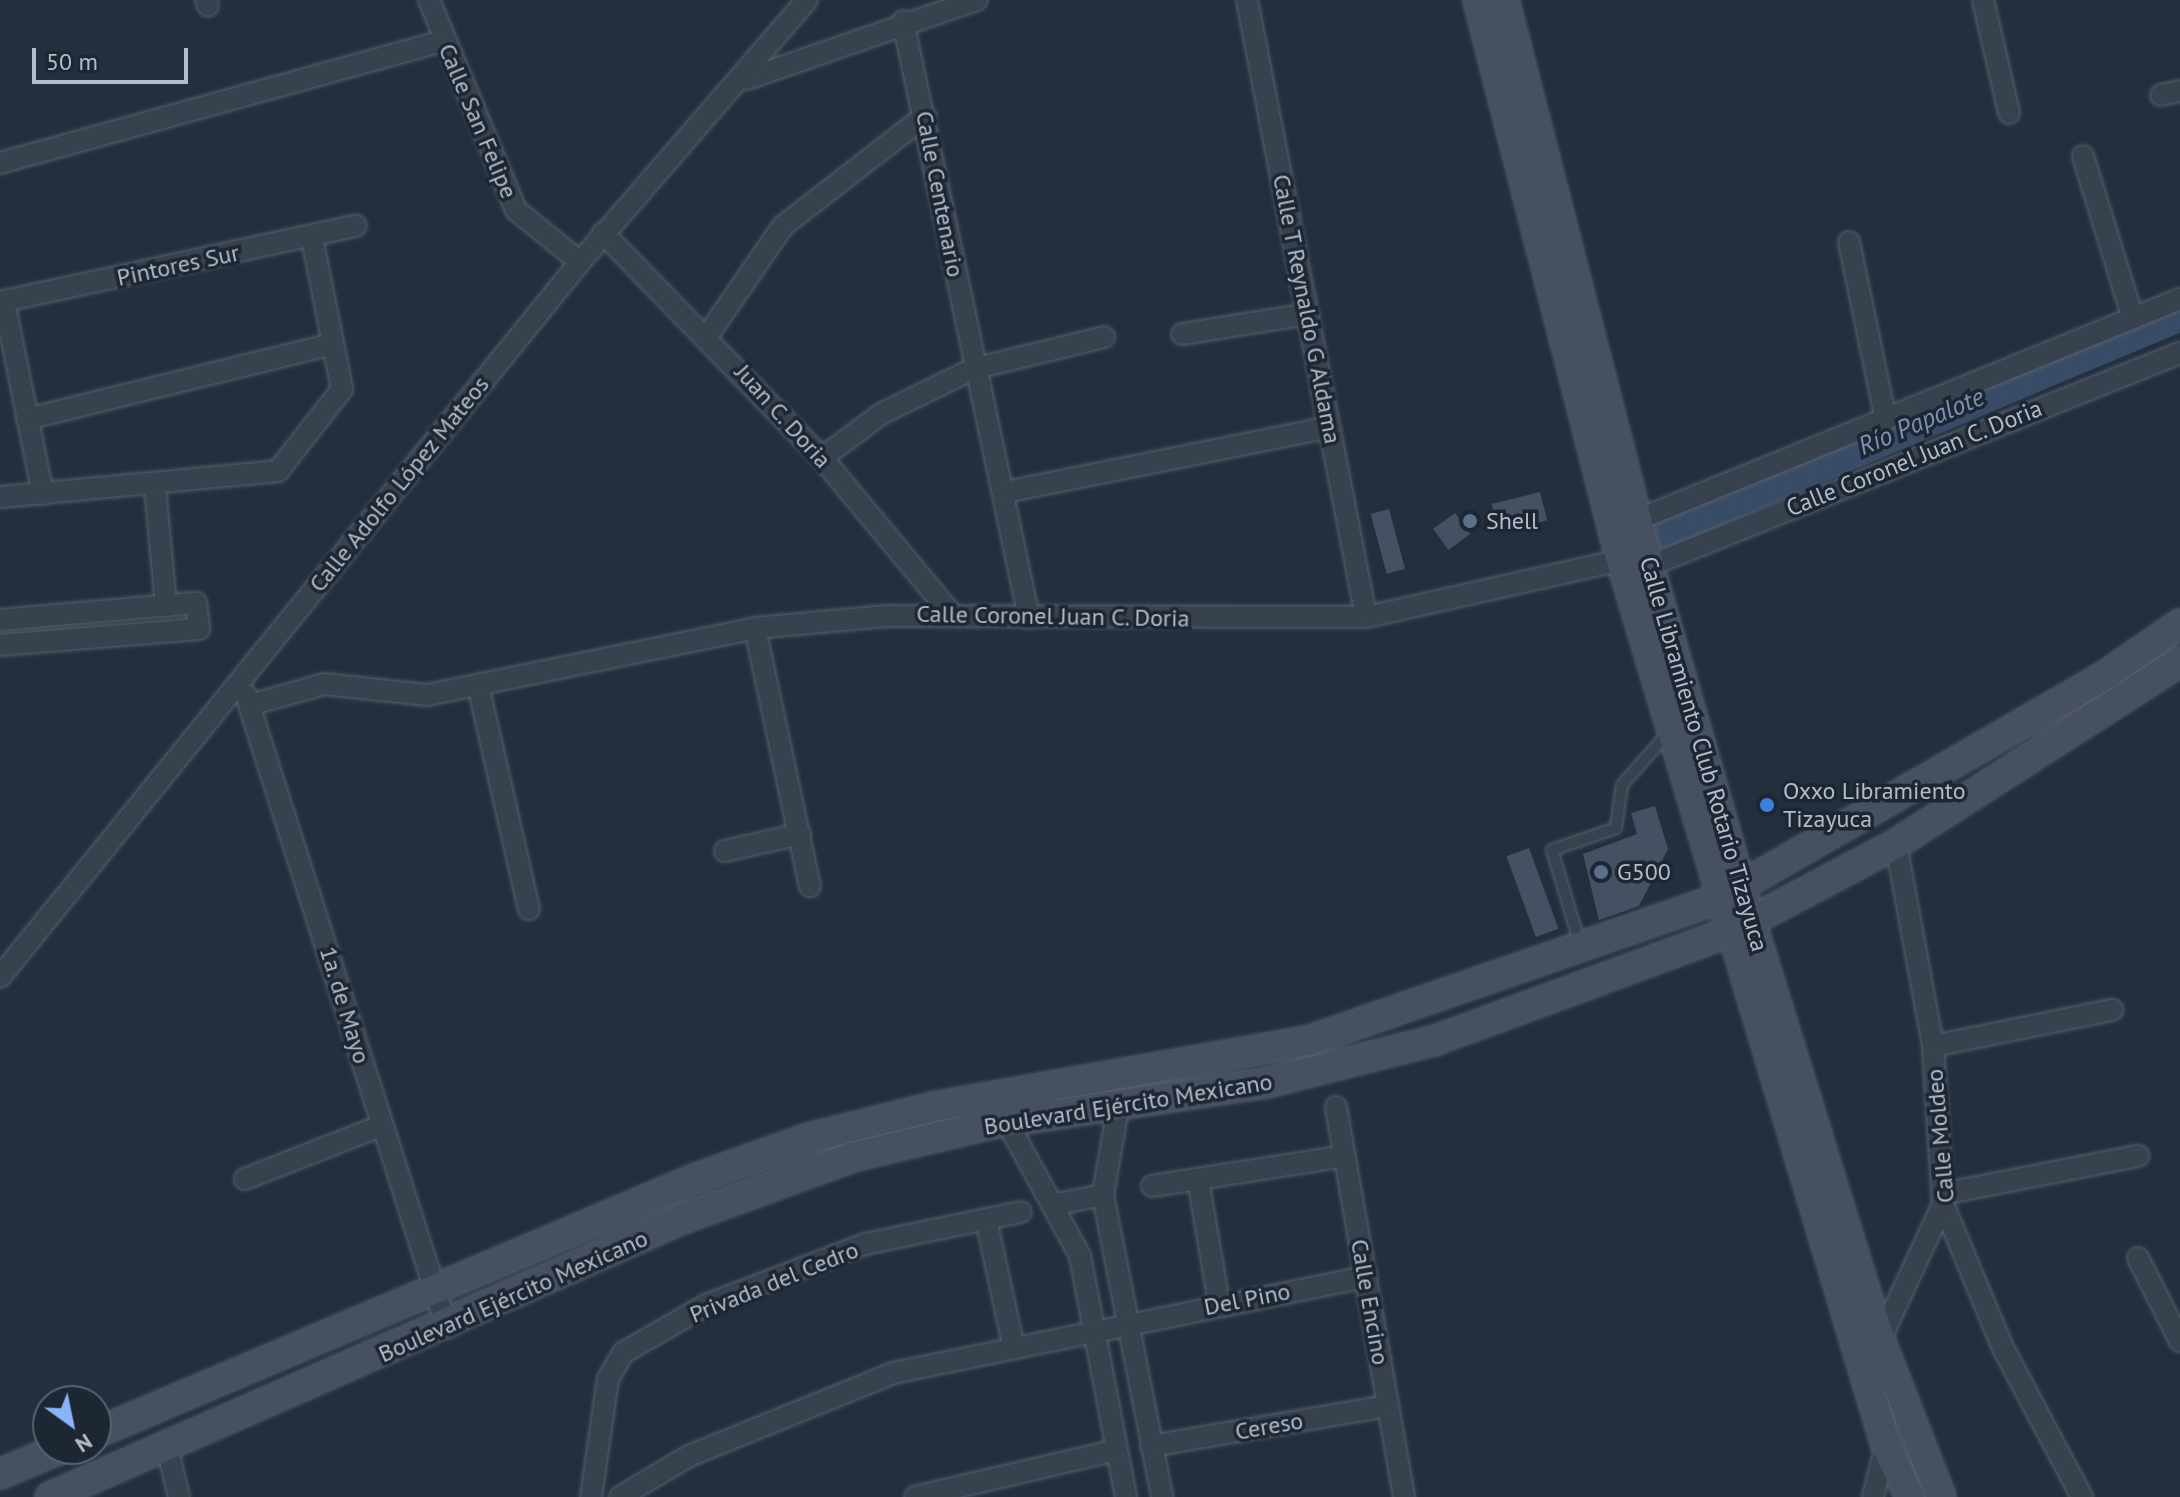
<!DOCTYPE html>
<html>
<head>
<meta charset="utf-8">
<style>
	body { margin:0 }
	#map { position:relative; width:2180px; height:1497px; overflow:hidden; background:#242f3e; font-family:"PT Sans",sans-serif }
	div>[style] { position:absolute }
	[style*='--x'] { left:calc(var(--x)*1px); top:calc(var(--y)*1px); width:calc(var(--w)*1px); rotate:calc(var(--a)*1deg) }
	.river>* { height:38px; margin:-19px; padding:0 19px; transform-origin:19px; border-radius:19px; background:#394c67 }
	.building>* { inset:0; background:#455162; transform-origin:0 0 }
	.roads { filter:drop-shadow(0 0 2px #565f6c) drop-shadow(0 0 2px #565f6c) }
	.service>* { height:10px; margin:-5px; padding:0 5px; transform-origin:5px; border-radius:5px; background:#38414e }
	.minor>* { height:20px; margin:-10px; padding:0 10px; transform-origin:10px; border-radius:10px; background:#38414e }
	.secondary>* { height:28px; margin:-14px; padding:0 14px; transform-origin:14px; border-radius:14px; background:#465061 }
	.dots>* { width:22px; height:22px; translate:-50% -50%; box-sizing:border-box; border:4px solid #1d2633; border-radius:50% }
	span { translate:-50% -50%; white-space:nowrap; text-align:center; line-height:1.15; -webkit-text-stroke:7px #1d2633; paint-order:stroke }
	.street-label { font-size:24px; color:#b4bcc9 }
	.poi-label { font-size:24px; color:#b4bcc9 }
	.left { translate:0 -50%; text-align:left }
	.water-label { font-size:26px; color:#7c92b1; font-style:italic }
	.north { position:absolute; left:32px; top:1385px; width:80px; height:80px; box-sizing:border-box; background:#1d2633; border:2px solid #59626f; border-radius:50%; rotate:147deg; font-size:22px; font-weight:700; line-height:32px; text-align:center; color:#b4bcc9 }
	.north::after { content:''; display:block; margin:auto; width:28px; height:36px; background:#8ab4f8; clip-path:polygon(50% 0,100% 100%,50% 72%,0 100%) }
	.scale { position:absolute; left:32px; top:48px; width:156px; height:36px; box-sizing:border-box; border:4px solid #b4bcc9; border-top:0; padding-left:10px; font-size:24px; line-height:28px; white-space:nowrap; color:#b4bcc9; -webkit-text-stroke:6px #1d2633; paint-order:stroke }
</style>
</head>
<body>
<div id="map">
	<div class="river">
		<i style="--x:1661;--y:530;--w:563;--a:-22.78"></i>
	</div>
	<div class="building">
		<i style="left:1540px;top:492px;width:29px;height:50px;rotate:76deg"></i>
		<i style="left:1389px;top:509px;width:62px;height:19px;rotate:75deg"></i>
		<i style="left:1455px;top:513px;width:26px;height:27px;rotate:54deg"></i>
		<i style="clip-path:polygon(1655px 806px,1668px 849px,1639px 906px,1599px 920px,1583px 854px,1637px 834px,1631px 813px)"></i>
		<i style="left:1529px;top:848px;width:86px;height:24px;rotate:70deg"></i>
	</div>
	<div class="roads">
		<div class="service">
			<i style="--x:1580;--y:944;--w:98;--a:-106.6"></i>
			<i style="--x:1552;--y:850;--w:68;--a:-19"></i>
			<i style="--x:1616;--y:828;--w:43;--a:-82.1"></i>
			<i style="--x:1622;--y:785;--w:71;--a:-48.4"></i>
		</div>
		<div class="minor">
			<i style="--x:206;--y:0;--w:6;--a:72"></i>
			<i style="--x:429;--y:0;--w:227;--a:67.5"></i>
			<i style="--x:516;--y:210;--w:82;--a:39.1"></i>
			<i style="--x:1247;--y:0;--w:628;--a:79.08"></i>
			<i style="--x:1983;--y:0;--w:116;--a:77"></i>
			<i style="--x:903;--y:21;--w:610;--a:78.08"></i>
			<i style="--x:747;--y:79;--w:243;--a:-19"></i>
			<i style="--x:2161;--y:95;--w:19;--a:-12"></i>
			<i style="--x:2083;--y:156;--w:170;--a:72.9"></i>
			<i style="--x:0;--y:163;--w:460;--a:-15.4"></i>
			<i style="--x:603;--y:233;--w:314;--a:45.8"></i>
			<i style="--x:822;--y:458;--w:199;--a:50.3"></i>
			<i style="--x:1849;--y:242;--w:182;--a:78.3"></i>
			<i style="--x:4;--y:301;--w:197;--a:78.6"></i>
			<i style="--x:0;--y:302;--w:364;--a:-12.1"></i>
			<i style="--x:1182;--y:334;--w:128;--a:-9"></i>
			<i style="--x:708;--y:335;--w:132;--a:-55.5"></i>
			<i style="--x:783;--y:226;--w:180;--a:-37.8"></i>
			<i style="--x:27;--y:419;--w:315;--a:-13.8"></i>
			<i style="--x:822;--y:458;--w:74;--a:-36.7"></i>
			<i style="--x:881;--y:414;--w:102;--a:-26.1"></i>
			<i style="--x:973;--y:369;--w:135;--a:-13.7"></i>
			<i style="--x:155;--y:487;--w:120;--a:84.7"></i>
			<i style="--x:1005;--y:492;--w:331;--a:-11.3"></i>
			<i style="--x:0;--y:497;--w:279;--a:-5.3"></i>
			<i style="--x:278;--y:471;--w:104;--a:-52"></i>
			<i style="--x:342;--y:389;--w:155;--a:-101.2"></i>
			<i style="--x:1637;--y:520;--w:586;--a:-22.15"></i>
			<i style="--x:1649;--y:566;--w:572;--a:-21.86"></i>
			<i style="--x:0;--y:620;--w:197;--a:-5"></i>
			<i style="--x:196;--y:603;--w:26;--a:83"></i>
			<i style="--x:199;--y:629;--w:200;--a:175.4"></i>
			<i style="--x:755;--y:628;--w:264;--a:78"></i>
			<i style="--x:478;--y:685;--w:230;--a:77.2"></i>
			<i style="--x:246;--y:695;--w:664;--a:72.38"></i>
			<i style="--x:250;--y:705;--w:77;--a:-15.8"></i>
			<i style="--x:324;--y:684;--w:104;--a:6.1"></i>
			<i style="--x:427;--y:695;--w:335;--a:-11.5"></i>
			<i style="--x:755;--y:628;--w:132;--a:-5.2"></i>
			<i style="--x:886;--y:616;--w:480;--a:0.1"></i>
			<i style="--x:1366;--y:617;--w:261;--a:-12.6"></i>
			<i style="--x:1896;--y:844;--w:205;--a:79.6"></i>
			<i style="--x:1933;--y:1046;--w:158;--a:86.4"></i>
			<i style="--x:1943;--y:1204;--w:154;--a:67.4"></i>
			<i style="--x:2002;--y:1346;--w:171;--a:62.1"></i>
			<i style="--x:725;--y:851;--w:77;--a:-12.8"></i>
			<i style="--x:0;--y:977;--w:921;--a:-50.95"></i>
			<i style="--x:580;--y:262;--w:347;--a:-49.1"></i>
			<i style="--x:1933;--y:1046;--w:183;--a:-11.4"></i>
			<i style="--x:1119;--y:1102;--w:94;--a:99.8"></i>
			<i style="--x:1103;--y:1195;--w:308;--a:78.9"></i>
			<i style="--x:1336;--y:1107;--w:396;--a:80.1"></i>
			<i style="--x:1007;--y:1122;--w:153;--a:61.4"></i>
			<i style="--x:1080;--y:1256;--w:245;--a:79.2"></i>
			<i style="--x:245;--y:1179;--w:148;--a:-21.4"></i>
			<i style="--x:1198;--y:1179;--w:126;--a:80.4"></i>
			<i style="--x:1152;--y:1186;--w:195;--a:-8.8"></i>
			<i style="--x:1942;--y:1194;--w:200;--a:-11"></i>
			<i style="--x:1056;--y:1204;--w:48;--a:-10.8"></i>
			<i style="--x:986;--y:1219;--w:128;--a:77.8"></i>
			<i style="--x:2138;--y:1258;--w:93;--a:63.2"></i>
			<i style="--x:1880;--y:1340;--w:150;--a:-65.1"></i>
			<i style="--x:1151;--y:1446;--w:239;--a:-9.6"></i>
			<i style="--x:167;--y:1447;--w:51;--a:76.5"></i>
			<i style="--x:591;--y:1497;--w:119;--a:-81.8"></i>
			<i style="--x:608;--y:1379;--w:30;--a:-60"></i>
			<i style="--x:623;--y:1353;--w:96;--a:-30"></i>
			<i style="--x:706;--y:1305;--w:170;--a:-21"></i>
			<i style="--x:865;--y:1244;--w:159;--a:-11.6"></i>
			<i style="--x:620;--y:1497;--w:80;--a:-30.7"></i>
			<i style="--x:689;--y:1456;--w:220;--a:-22.1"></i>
			<i style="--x:893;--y:1373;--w:483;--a:-11.5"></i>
			<i style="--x:915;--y:1497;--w:207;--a:-13.1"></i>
			<i style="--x:1873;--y:1497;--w:54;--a:-76"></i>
		</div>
		<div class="secondary">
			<i style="--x:1478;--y:0;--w:578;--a:75.68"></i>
			<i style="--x:1621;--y:560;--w:924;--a:73.33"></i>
			<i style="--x:1886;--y:1445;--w:57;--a:65.2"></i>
			<i style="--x:1504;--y:0;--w:584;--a:75.63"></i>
			<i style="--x:1649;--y:566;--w:370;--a:74"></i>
			<i style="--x:1751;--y:922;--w:437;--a:72.8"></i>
			<i style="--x:1880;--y:1340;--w:168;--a:68.8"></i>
			<i style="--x:96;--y:1433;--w:653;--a:-22.99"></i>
			<i style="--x:697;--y:1178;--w:119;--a:-19.7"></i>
			<i style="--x:809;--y:1138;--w:128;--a:-14"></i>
			<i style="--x:933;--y:1107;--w:381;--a:-10"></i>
			<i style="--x:1308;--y:1041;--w:436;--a:-19.1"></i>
			<i style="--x:1720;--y:898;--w:446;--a:-30"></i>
			<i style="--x:2106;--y:675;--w:90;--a:-34.6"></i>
			<i style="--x:0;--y:1474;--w:64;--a:-23"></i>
			<i style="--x:50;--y:1497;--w:690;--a:-23.74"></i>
			<i style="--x:682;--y:1219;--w:181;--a:-20"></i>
			<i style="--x:852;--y:1157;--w:142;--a:-13.4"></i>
			<i style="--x:990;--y:1124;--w:283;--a:-8.5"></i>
			<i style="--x:1270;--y:1082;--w:171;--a:-14.2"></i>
			<i style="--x:1436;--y:1040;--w:313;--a:-20.2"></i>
			<i style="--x:1730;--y:932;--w:188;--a:-27.9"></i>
			<i style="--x:1896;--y:844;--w:337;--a:-32.7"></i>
		</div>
	</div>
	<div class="dots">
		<i style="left:1470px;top:521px;background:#5c6f8a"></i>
		<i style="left:1767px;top:805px;background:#3f7fe0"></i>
		<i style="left:1601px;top:872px;background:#5c6f8a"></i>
	</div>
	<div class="street-label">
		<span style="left:478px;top:121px;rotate:67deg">Calle San Felipe</span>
		<span style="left:940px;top:194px;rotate:79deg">Calle Centenario</span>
		<span style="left:178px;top:265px;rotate:-12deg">Pintores Sur</span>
		<span style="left:1307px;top:309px;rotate:79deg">Calle T Reynaldo G Aldama</span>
		<span style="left:783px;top:416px;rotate:48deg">Juan C. Doria</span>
		<span style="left:1914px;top:458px;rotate:-22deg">Calle Coronel Juan C. Doria</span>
		<span style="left:399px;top:484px;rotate:-51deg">Calle Adolfo López Mateos</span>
		<span style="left:1053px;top:616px;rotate:1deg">Calle Coronel Juan C. Doria</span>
		<span style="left:1704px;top:754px;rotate:74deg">Calle Libramiento Club Rotario Tizayuca</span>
		<span style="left:345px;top:1005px;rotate:73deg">1a. de Mayo</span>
		<span style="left:1128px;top:1104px;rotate:-9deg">Boulevard Ejército Mexicano</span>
		<span style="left:1940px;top:1136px;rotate:-95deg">Calle Moldeo</span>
		<span style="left:774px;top:1282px;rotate:-22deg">Privada del Cedro</span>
		<span style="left:513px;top:1296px;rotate:-24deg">Boulevard Ejército Mexicano</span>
		<span style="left:1247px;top:1299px;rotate:-11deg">Del Pino</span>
		<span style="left:1370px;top:1302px;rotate:80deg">Calle Encino</span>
		<span style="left:1269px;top:1426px;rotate:-10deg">Cereso</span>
	</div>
	<div class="poi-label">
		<span class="left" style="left:1486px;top:521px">Shell</span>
		<span class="left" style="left:1783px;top:805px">Oxxo Libramiento<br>Tizayuca</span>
		<span class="left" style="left:1617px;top:872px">G500</span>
	</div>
	<div class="water-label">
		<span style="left:1921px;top:421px;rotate:-23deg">Río Papalote</span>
	</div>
	<div class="north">N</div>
	<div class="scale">50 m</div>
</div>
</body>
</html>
